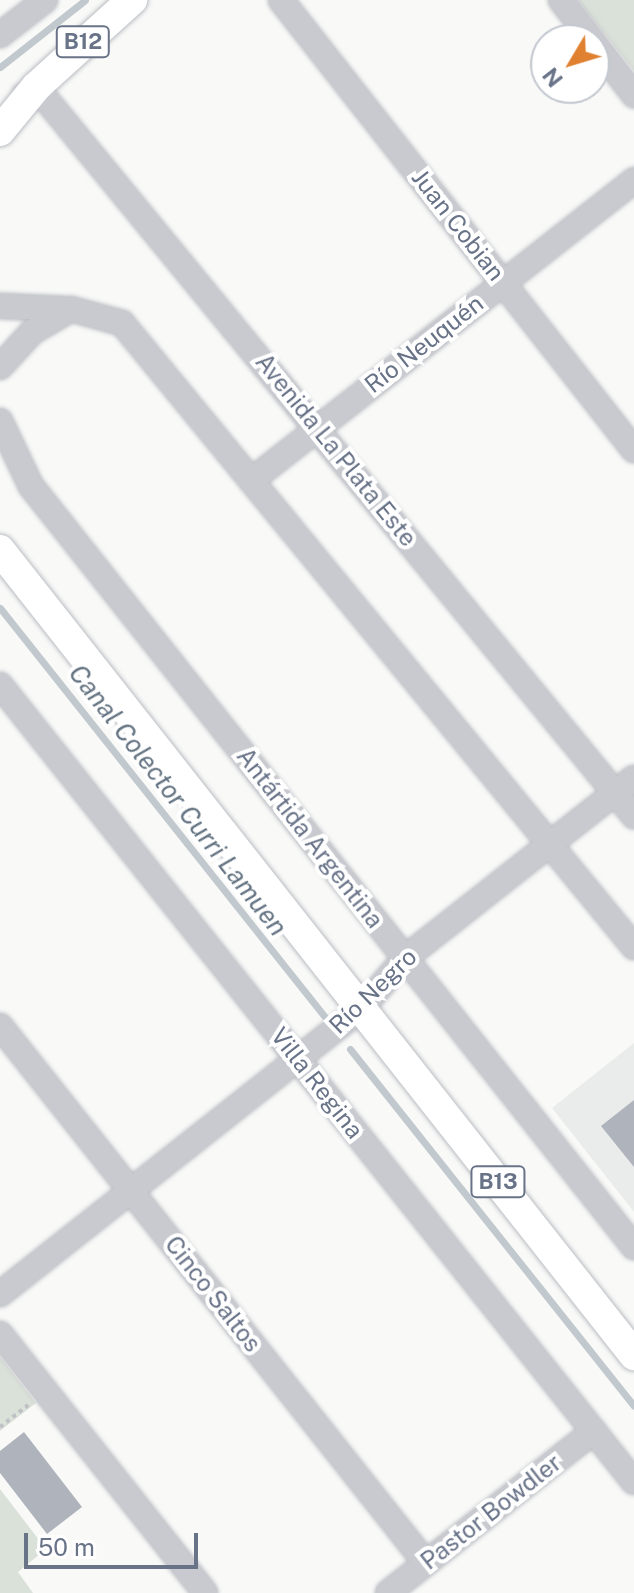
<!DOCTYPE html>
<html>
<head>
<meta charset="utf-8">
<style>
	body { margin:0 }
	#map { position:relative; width:634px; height:1593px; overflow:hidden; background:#f9faf8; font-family:"Public Sans",sans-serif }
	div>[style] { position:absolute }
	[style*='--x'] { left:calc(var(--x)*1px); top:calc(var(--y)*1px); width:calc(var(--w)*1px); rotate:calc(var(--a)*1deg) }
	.built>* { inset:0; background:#eaebeb }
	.green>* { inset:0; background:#dae1d9 }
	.stream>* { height:7px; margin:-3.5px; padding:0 3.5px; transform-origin:3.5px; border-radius:3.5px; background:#c1c8ce }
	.building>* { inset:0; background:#aeb3bc }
	.path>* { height:4px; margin-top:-2px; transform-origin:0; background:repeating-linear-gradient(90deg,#c0c1c4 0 4px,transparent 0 8px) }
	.roads { filter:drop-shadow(0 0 2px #bbbdc3) drop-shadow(0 0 2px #bbbdc3) }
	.minor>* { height:24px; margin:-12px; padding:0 12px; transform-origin:12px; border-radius:12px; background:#c8cacf }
	.major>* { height:30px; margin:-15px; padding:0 15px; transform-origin:15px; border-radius:15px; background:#fff }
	span { translate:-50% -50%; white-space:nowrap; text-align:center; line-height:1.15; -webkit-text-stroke:8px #fff; paint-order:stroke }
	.shield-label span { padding:2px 6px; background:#fff; border:2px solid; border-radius:6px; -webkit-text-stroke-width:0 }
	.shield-label { font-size:22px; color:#697388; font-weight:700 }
	.street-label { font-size:24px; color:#697388 }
	.water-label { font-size:26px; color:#657483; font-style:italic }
	.north { position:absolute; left:530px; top:24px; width:80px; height:80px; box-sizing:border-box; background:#fff; border:2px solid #c3c7cf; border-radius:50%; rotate:232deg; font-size:22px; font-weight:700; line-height:32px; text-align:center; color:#697388 }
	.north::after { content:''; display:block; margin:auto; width:28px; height:36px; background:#e08131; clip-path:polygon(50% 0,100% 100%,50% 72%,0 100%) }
	.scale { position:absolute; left:24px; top:1533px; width:174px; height:36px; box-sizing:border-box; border:4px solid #697388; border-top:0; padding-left:10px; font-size:24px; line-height:28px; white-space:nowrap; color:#697388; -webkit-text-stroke:6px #fff; paint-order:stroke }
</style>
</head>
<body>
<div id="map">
	<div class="built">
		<i style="clip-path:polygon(634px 1043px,634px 1212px,552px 1108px)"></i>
	</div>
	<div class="green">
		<i style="clip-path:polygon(578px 0,634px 0,634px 71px)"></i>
		<i style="clip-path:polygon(0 1357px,36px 1403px,0 1431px)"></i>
		<i style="clip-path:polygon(0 1489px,46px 1549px,18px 1572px,33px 1593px,0 1593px)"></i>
	</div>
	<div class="stream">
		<i style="--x:0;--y:67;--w:108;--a:-38.2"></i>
		<i style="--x:0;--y:608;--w:522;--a:51.53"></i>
		<i style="--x:350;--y:1049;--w:456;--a:51.5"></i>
	</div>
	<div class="building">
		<i style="clip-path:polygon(634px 1100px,634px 1167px,601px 1126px)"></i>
		<i style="clip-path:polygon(24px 1432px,82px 1507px,47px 1534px,0 1473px,0 1451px)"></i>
	</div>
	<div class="path">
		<i style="--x:0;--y:1427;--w:36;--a:-38"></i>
	</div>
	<div class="roads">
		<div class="minor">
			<i style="--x:281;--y:0;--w:572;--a:51.89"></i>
			<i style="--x:561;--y:0;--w:51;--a:52.2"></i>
			<i style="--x:0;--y:35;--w:57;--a:-37.9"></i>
			<i style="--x:594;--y:43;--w:66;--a:52.4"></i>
			<i style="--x:24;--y:95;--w:14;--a:-34"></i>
			<i style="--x:36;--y:87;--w:943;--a:50.64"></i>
			<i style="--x:0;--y:306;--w:65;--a:2.6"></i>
			<i style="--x:0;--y:367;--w:47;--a:-47.6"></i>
			<i style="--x:32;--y:332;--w:45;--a:-30.5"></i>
			<i style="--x:71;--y:309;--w:53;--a:15.4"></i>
			<i style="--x:122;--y:323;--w:807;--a:50.63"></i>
			<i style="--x:0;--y:421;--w:72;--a:64.5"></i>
			<i style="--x:31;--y:486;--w:971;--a:51.61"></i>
			<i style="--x:252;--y:480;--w:486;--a:-38.1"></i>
			<i style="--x:0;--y:685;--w:1018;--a:51.5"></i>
			<i style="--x:0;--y:1026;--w:685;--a:51.58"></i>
			<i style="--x:0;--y:1294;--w:460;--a:-38.3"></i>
			<i style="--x:361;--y:1009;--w:67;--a:-49.2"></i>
			<i style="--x:405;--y:958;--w:291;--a:-38.2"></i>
			<i style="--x:0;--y:1334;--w:330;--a:51.6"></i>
			<i style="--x:388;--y:1593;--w:262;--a:-38.2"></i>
		</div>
		<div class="major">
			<i style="--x:0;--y:131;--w:57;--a:-50.7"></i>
			<i style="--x:36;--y:87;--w:130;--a:-42.2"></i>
			<i style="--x:0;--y:550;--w:1025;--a:51.78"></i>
		</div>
	</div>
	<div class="shield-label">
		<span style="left:83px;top:42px">B12</span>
		<span style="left:498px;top:1182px">B13</span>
	</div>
	<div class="street-label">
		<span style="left:458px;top:225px;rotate:52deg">Juan Cobian</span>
		<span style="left:424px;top:344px;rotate:-38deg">Río Neuquén</span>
		<span style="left:336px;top:450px;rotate:51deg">Avenida La Plata Este</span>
		<span style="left:310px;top:838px;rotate:52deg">Antártida Argentina</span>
		<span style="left:373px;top:991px;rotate:-44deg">Río Negro</span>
		<span style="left:317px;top:1083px;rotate:52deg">Villa Regina</span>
		<span style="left:213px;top:1294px;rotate:52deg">Cinco Saltos</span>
		<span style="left:491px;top:1512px;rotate:-38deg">Pastor Bowdler</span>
	</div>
	<div class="water-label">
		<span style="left:178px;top:800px;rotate:52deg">Canal Colector Curri Lamuen</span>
	</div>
	<div class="north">N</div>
	<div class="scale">50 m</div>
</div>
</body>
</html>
